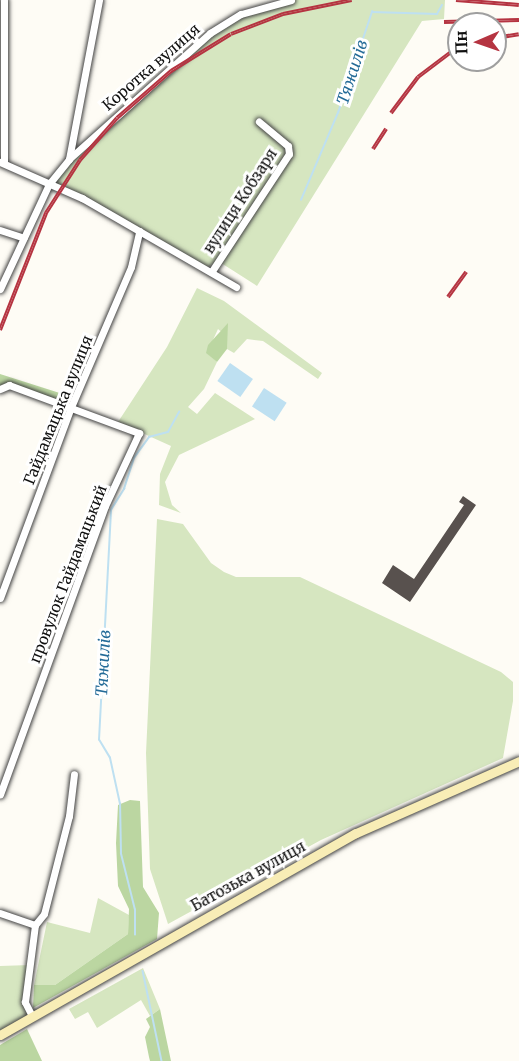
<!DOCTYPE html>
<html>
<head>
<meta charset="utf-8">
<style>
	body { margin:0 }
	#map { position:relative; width:519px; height:1061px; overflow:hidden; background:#fefcf5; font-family:Merriweather,serif }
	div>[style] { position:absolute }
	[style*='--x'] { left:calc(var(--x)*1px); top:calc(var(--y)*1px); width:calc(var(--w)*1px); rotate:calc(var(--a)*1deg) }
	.green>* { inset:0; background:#d6e6c0 }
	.forest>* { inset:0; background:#bbd6a1 }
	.water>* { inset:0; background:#bee0f1; transform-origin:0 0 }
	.stream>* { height:1.5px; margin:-0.75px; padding:0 0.75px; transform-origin:0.75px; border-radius:0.75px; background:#bee0f1 }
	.building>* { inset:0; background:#58514e }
	.roads { filter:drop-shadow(0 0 2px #434343) drop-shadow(0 0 2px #434343) }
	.street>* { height:7px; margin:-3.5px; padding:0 3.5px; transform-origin:3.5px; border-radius:3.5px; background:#fff }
	.secondary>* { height:9px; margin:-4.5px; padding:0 4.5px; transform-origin:4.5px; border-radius:4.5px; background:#f8edb6 }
	.rail>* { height:4px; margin-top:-2px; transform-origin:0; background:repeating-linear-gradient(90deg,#fff 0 4.5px,#b53441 0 9px); box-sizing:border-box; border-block:2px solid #b53441 }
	span { translate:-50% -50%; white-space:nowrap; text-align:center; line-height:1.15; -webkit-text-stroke:6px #fff; paint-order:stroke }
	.street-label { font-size:15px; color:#101010 }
	.water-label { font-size:16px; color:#246b98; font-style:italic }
	.north { position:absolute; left:447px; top:12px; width:60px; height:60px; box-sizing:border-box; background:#fff; border:2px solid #9f9f9f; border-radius:50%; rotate:268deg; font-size:16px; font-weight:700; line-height:24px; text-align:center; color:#101010 }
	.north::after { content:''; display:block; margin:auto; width:21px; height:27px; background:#b53441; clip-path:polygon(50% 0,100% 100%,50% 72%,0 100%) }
</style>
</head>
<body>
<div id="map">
	<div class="green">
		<i style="clip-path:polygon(291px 0,445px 0,444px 19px,422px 21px,257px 286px,218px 261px,206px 268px,49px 184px,69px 159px,191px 49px,241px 14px)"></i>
		<i style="clip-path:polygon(197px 288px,224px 301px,322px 373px,318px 379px,263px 341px,247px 339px,234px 353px,227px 349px,227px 337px,218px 329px,207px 353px,217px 362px,204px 389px,188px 407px,197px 414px,215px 393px,255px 419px,179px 455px,165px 482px,172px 505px,181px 513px,159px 505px,160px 474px,171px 446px,118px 422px,167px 347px)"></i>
		<i style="clip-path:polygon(157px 519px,183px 524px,211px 563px,224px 572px,236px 577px,300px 577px,501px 672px,513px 682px,513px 701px,503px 758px,321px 840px,168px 924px,150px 869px,146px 753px)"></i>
		<i style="clip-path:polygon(98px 898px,129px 915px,128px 934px,55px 985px,34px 985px,47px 922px,90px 933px)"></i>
		<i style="clip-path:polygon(30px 965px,25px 1002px,32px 1016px,0 1035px,0 966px)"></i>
		<i style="clip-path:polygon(143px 968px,160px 1009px,150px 1016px,141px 1000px,97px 1028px,88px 1012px,75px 1019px,69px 1009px)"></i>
	</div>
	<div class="forest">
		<i style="clip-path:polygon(228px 323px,227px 349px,217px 362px,206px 353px,208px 345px)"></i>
		<i style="clip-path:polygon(0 374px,66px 395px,74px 397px,65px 402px,9px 383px,0 387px)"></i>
		<i style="clip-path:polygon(130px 800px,140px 801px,143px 887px,159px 913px,157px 939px,33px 1008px,34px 985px,55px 985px,128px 934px,129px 909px,118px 886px,116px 843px,118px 805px)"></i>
		<i style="clip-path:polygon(160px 1009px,171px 1061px,150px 1061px,149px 1057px,145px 1037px,150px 1027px,146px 1019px)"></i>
		<i style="clip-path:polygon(27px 1029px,42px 1061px,0 1061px,0 1045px)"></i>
	</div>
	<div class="water">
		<i style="left:230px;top:363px;width:28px;height:22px;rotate:35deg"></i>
		<i style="left:264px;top:388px;width:27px;height:22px;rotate:33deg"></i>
	</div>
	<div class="stream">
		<i style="--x:301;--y:200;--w:95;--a:-67"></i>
		<i style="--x:338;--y:113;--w:107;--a:-71.4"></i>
		<i style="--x:372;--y:12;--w:65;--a:1.8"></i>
		<i style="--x:437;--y:14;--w:10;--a:-61"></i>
		<i style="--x:135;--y:935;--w:25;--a:-90"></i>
		<i style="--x:135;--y:910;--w:58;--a:-104"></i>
		<i style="--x:121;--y:854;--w:50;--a:-91.1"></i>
		<i style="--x:120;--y:804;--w:47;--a:-102.3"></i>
		<i style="--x:110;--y:758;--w:21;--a:-121"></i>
		<i style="--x:99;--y:740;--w:230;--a:-87"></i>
		<i style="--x:111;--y:510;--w:25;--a:-58"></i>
		<i style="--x:124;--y:489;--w:33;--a:-72"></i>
		<i style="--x:134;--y:458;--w:26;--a:-54"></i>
		<i style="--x:149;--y:437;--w:20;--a:-15"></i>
		<i style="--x:168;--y:432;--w:23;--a:-61"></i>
		<i style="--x:143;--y:971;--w:92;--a:78.1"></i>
	</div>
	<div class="building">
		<i style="clip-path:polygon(463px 496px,476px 505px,410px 602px,382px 583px,393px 565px,414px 579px,464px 505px,459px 502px)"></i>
	</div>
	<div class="roads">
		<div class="street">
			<i style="--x:4;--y:0;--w:163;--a:90"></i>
			<i style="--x:69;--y:159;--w:162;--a:-79.3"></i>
			<i style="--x:0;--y:162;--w:90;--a:23.7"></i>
			<i style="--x:82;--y:198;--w:178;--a:30"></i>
			<i style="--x:0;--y:230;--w:25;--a:18"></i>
			<i style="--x:212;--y:271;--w:140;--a:-56.7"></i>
			<i style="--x:289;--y:154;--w:8;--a:-97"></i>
			<i style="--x:288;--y:146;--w:38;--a:-140"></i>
			<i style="--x:0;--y:289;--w:116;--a:-65"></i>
			<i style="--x:49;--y:184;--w:32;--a:-51"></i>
			<i style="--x:69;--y:159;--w:189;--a:-41.8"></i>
			<i style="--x:210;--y:33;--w:36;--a:-32"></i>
			<i style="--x:241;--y:14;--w:52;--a:-15.6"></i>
			<i style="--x:0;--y:389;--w:10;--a:-24"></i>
			<i style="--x:9;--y:385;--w:139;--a:20.3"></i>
			<i style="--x:139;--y:433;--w:81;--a:115"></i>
			<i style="--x:105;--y:506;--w:307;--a:110"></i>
			<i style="--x:0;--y:598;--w:204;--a:-69.6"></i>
			<i style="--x:71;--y:407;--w:152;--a:-66.8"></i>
			<i style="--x:131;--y:267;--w:37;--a:-77"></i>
			<i style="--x:0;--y:913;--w:37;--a:19"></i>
			<i style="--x:32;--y:1016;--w:16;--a:-117"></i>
			<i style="--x:25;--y:1002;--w:78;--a:-82.6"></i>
			<i style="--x:35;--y:925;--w:14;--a:-51"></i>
			<i style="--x:44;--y:914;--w:101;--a:-75.7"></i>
			<i style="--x:69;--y:816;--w:42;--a:-83.2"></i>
		</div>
		<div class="secondary">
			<i style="--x:0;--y:1035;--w:409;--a:-29.6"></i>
			<i style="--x:356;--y:833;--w:178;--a:-23.8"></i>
		</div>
	</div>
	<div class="rail">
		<i style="--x:456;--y:0;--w:63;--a:4.5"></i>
		<i style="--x:444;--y:22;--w:75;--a:-1.5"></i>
		<i style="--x:495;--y:38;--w:24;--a:-9"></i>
		<i style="--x:391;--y:113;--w:45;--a:-53.1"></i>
		<i style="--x:418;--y:77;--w:51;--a:-37.1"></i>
		<i style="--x:373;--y:149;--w:24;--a:-57"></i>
		<i style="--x:448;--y:297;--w:31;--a:-54"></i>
		<i style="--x:0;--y:330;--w:126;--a:-68.5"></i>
		<i style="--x:46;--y:213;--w:63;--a:-57.3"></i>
		<i style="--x:80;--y:160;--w:56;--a:-48.6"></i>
		<i style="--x:117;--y:118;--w:72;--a:-41"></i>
		<i style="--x:171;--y:71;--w:70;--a:-31.7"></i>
		<i style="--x:231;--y:34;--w:56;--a:-21"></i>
		<i style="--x:283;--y:14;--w:70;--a:-11.5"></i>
	</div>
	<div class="street-label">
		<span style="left:151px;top:67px;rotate:-41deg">Коротка вулиця</span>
		<span style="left:240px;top:201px;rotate:-57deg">вулиця Кобзаря</span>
		<span style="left:58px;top:410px;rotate:-68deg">Гайдамацька вулиця</span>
		<span style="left:68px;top:574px;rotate:-69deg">провулок Гайдамацький</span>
		<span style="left:248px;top:876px;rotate:-29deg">Батозька вулиця</span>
	</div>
	<div class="water-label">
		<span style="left:352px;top:72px;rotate:-72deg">Тяжилів</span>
		<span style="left:103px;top:663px;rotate:-87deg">Тяжилів</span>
	</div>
	<div class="north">Пн</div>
</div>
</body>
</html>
